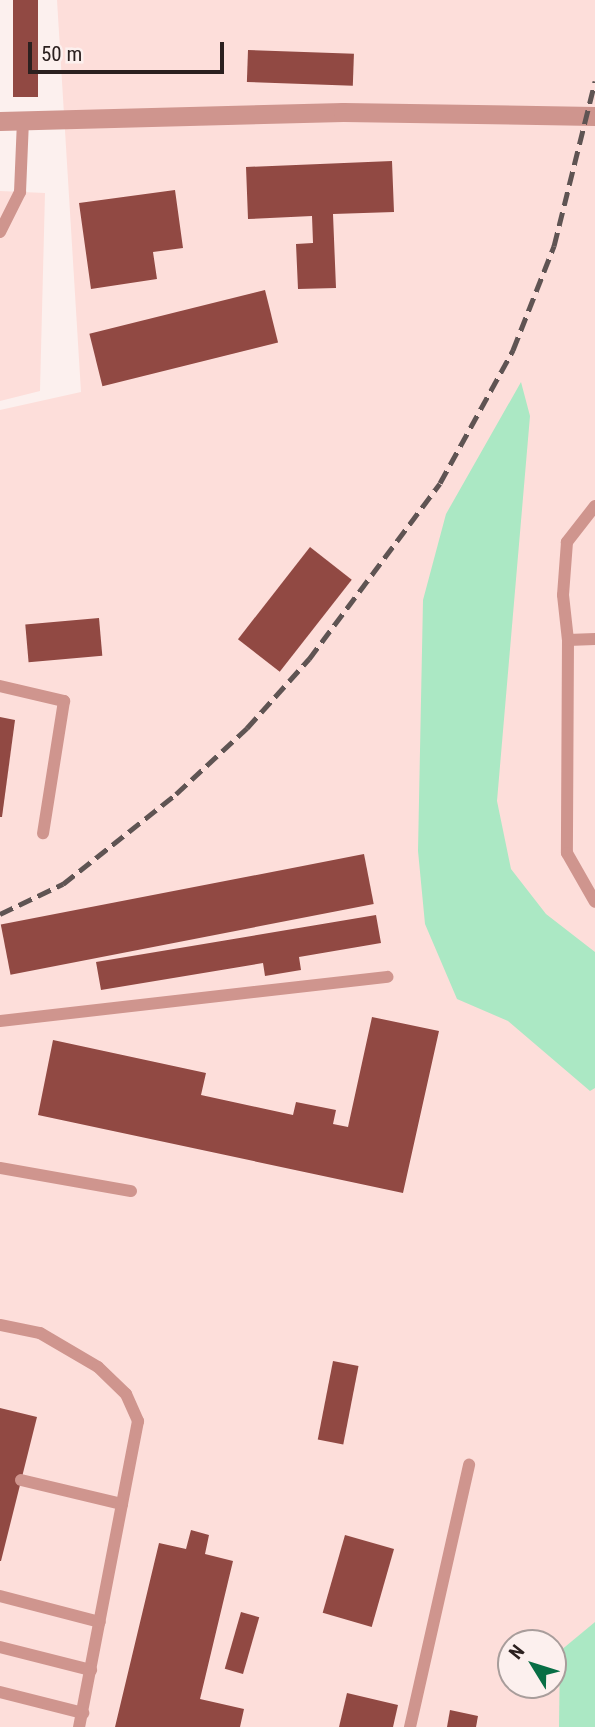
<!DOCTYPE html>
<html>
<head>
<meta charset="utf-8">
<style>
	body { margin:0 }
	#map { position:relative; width:595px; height:1727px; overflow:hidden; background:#fcf0ee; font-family:"Roboto Condensed",sans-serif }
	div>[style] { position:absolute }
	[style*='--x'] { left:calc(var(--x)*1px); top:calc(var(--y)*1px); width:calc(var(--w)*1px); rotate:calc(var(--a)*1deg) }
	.built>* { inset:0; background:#fddeda }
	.green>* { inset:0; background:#abe8c4 }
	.building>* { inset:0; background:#914943; transform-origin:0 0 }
	.service>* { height:12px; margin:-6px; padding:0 6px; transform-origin:6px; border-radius:6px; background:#cf958e }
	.minor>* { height:19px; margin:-9.5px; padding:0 9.5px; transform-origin:9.5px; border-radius:9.5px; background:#cf958e }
	.rail>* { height:5px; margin-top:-2.5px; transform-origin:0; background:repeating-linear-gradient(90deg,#5f5453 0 14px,transparent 0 21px) }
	span { translate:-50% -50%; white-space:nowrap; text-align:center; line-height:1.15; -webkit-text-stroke:7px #fcf0ee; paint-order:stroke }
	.north { position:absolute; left:497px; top:1629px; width:70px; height:70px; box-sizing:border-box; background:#fcf0ee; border:2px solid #a89d9b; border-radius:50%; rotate:308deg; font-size:19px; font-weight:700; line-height:28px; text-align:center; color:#2b201f }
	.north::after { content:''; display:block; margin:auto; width:24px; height:32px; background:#086e45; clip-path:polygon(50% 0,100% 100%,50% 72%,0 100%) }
	.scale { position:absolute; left:28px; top:42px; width:196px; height:32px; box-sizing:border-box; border:4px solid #2b201f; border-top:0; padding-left:9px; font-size:21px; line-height:24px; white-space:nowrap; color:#2b201f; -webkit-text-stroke:5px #fcf0ee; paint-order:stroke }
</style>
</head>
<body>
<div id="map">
	<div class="built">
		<i style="clip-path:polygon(evenodd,57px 0,595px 0,595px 1727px,0 1727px,0 410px,81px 392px,57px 0,511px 1643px,553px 1643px,553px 1685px,511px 1685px,511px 1643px)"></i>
		<i style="clip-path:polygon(0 191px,45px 193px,40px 391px,0 401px)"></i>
	</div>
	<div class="green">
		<i style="clip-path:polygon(521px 382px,530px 416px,497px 801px,511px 869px,546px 914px,595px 952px,595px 1088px,590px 1091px,508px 1021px,457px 999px,425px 924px,418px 851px,423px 600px,446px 514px)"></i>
		<i style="clip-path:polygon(595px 1622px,595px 1727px,559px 1727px,560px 1651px)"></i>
	</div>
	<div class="building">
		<i style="left:13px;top:0;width:25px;height:97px"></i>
		<i style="left:248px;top:50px;width:106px;height:32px;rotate:2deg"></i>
		<i style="clip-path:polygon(392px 161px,394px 212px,333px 214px,336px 288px,298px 289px,296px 244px,313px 243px,312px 216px,248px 219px,246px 167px)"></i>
		<i style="clip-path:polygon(175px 190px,183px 248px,153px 252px,157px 279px,91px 289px,79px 203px)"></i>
		<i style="left:265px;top:290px;width:54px;height:181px;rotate:76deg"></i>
		<i style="left:310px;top:547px;width:53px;height:117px;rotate:38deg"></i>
		<i style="left:99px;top:618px;width:38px;height:74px;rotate:85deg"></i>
		<i style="clip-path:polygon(0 717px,15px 720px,2px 817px,0 817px)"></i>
		<i style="left:364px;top:854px;width:51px;height:370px;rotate:79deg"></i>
		<i style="clip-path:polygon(376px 915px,381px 943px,299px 957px,301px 970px,265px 976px,263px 963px,101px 990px,96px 962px)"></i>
		<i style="clip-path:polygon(372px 1017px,439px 1031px,403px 1193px,38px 1115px,53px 1040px,206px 1073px,201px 1095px,293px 1115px,296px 1102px,336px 1110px,333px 1124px,348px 1127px)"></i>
		<i style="left:333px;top:1361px;width:26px;height:80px;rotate:11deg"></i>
		<i style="clip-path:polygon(0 1408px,37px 1417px,1px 1561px,0 1561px)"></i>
		<i style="clip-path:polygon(191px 1530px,209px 1535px,205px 1554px,233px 1561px,200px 1699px,244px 1709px,240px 1727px,115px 1727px,159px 1543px,186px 1549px)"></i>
		<i style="left:345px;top:1535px;width:51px;height:81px;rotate:16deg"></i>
		<i style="left:241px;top:1612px;width:19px;height:59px;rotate:16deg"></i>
		<i style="clip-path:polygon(347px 1693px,398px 1705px,393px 1727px,339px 1727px)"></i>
		<i style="clip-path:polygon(450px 1710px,478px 1716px,476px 1727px,447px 1727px)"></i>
	</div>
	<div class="service">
		<i style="--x:0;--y:232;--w:45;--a:-63.4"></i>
		<i style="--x:20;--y:192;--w:72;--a:-87.6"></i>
		<i style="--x:595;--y:506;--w:46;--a:127.9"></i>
		<i style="--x:567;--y:542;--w:53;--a:94.3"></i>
		<i style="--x:563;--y:595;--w:45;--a:83.7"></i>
		<i style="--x:568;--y:640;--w:213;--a:90.3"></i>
		<i style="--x:567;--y:853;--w:56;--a:60.3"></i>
		<i style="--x:568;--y:640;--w:27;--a:-2"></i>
		<i style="--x:0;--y:686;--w:66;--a:13.2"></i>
		<i style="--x:64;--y:701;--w:134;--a:99"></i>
		<i style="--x:0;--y:1021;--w:390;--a:-6.5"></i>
		<i style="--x:0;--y:1168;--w:133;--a:10"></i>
		<i style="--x:0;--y:1325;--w:41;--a:11.3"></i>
		<i style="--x:40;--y:1333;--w:67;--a:30.4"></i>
		<i style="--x:98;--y:1367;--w:39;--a:44"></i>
		<i style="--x:126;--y:1394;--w:30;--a:66"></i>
		<i style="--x:138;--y:1421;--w:312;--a:100.9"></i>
		<i style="--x:21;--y:1480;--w:104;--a:13.4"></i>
		<i style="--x:0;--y:1596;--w:103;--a:14.6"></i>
		<i style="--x:0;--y:1647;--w:94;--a:14.2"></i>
		<i style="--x:0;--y:1692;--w:86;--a:14.2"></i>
		<i style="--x:410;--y:1727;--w:269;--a:-77.3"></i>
	</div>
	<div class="minor">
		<i style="--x:0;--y:121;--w:343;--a:-1.5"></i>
		<i style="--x:343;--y:112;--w:252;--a:0.9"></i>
	</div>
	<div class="rail">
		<i style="--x:0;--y:914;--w:70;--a:-25.5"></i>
		<i style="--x:63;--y:884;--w:144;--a:-38.5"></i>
		<i style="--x:176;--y:794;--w:97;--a:-42.9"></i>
		<i style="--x:247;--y:728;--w:93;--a:-48.1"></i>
		<i style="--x:309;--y:659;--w:219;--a:-53.3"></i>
		<i style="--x:440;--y:483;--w:152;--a:-61.2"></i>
		<i style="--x:513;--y:350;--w:112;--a:-68.5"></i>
		<i style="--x:554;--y:246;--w:170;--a:-76"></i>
	</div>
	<div class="north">N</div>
	<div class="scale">50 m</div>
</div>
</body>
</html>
